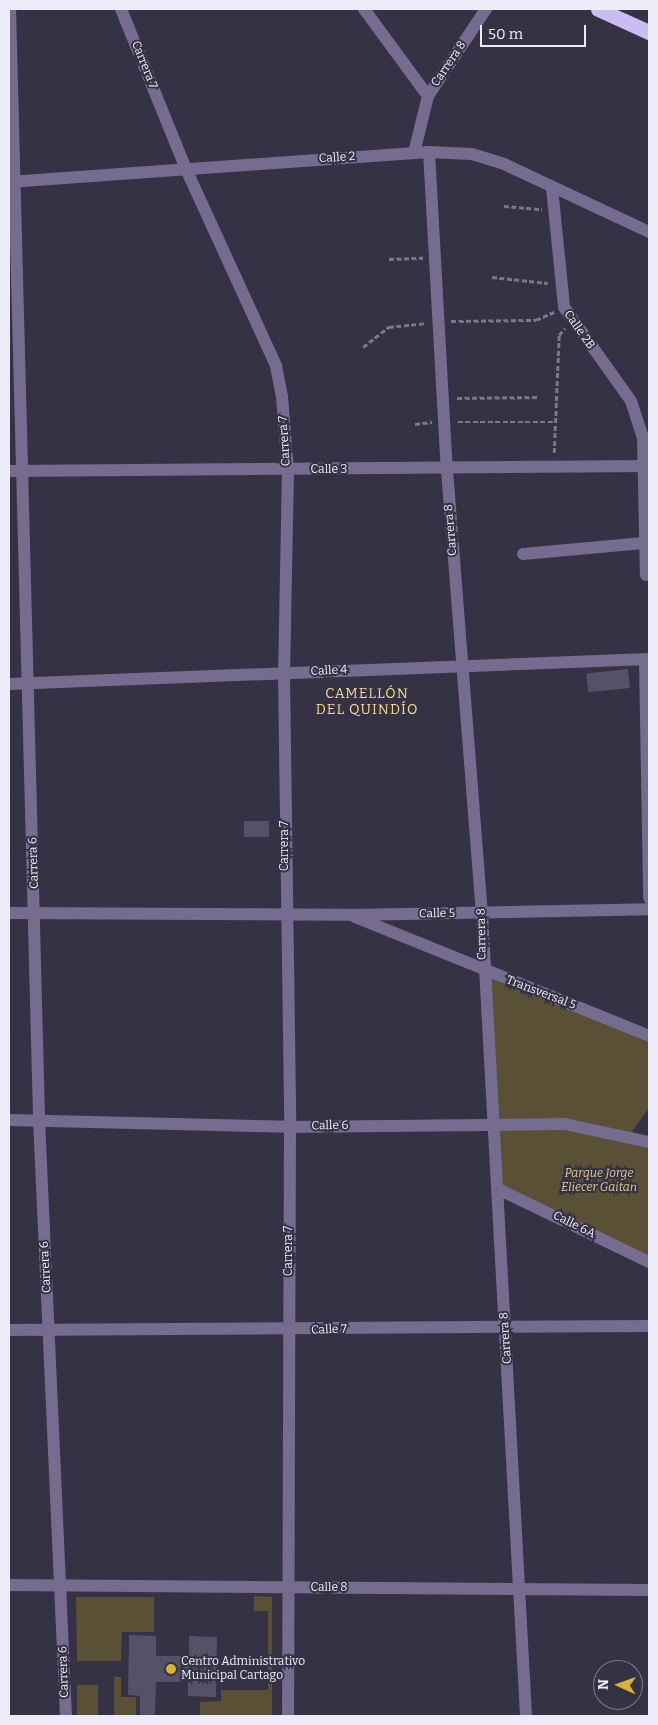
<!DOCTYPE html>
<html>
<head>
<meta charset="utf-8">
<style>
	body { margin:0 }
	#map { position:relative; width:658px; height:1725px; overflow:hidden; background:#363245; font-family:Bitter,serif }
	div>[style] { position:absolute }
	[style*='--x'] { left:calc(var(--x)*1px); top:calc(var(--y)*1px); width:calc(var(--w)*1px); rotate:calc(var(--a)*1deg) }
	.green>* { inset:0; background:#595035; transform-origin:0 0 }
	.building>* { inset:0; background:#555166; transform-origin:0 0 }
	.path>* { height:2.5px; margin-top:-1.25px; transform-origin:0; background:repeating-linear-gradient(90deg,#7c7889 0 5px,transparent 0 7.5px) }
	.street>* { height:12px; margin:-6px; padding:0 6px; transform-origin:6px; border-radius:6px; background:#756c90 }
	.highway>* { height:15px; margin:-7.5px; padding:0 7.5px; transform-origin:7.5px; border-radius:7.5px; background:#c9bdf1 }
	.dots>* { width:14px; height:14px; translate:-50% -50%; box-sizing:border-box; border:2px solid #363245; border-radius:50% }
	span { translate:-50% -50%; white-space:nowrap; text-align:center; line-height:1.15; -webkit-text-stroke:4px #363245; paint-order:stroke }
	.street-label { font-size:12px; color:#efecf9 }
	.park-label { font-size:12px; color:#e4ca85; font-style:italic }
	.poi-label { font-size:12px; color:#efecf9 }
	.left { translate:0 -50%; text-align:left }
	.neighbourhood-label { font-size:14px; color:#f5d98c; letter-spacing:1px }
	.frame { position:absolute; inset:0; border:10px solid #efecf9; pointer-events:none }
	.north { position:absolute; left:593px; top:1660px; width:50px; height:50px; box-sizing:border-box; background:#363245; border:1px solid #807c8d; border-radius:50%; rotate:272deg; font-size:14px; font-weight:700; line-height:20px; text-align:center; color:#efecf9 }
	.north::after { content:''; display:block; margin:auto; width:18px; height:22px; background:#dbb233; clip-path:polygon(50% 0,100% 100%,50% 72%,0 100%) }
	.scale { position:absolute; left:480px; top:25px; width:106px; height:22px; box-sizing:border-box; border:2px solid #efecf9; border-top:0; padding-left:6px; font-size:15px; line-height:18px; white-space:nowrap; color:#efecf9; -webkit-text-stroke:4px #363245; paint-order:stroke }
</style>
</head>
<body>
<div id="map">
	<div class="green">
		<i style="clip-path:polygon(487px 972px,649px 1036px,649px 1108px,629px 1136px,649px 1142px,649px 1262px,498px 1189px)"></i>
		<i style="clip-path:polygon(254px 1596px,272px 1597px,272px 1716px,200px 1716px,200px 1702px,221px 1701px,221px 1690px,268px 1690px,268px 1611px,254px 1611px)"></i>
		<i style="clip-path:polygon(76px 1597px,154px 1597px,154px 1632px,122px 1632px,121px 1661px,77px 1661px)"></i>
		<i style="clip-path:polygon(114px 1677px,121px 1677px,121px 1697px,136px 1697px,136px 1716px,114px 1716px)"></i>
		<i style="left:98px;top:1685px;width:31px;height:21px;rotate:90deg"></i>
	</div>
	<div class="building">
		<i style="left:628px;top:669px;width:19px;height:42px;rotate:84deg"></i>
		<i style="left:269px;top:821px;width:16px;height:25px;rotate:90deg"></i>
		<i style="clip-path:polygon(129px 1635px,156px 1636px,156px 1656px,189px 1656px,189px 1636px,217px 1637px,216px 1697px,188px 1696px,188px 1682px,156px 1682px,155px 1716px,140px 1716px,140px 1696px,128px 1695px)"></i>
	</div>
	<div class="path">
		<i style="--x:504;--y:206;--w:38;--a:5"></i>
		<i style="--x:389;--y:259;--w:34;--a:-2"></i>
		<i style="--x:492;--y:277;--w:56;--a:6.1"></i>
		<i style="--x:451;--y:321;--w:85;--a:-0.7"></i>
		<i style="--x:536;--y:320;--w:20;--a:-24"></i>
		<i style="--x:363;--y:347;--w:33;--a:-38"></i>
		<i style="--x:389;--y:327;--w:37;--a:-6"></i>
		<i style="--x:457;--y:398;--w:81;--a:-0.7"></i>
		<i style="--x:458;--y:422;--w:98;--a:0"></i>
		<i style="--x:415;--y:424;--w:17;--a:-7"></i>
		<i style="--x:554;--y:453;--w:118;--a:-87.6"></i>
		<i style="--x:559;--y:335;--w:9;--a:-49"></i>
	</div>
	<div class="street">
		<i style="--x:10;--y:9;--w:1111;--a:88.5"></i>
		<i style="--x:39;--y:1120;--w:597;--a:87.41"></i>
		<i style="--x:121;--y:9;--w:173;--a:67.9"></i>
		<i style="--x:186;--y:169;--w:217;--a:65.4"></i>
		<i style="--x:276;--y:366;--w:32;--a:79"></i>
		<i style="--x:282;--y:397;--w:73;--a:85.3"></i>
		<i style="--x:288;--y:470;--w:204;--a:91.1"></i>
		<i style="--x:284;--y:674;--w:453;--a:89.2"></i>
		<i style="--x:290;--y:1127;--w:589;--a:90.19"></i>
		<i style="--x:364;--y:9;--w:108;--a:53.7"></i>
		<i style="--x:429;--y:152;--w:319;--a:86.8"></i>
		<i style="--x:447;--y:470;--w:444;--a:85.5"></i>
		<i style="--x:482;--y:913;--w:804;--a:86.86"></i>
		<i style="--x:414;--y:153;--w:59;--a:-76.2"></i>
		<i style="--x:428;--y:96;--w:105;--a:-56.3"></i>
		<i style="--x:9;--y:182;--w:421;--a:-4.1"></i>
		<i style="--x:429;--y:152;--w:43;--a:2.7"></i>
		<i style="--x:472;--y:154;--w:34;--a:17"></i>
		<i style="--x:504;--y:164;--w:160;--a:25.1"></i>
		<i style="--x:552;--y:188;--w:120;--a:84.2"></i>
		<i style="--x:564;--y:307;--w:115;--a:54.5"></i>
		<i style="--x:631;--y:401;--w:38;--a:72"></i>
		<i style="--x:643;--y:437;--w:138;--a:88.8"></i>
		<i style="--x:9;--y:471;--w:640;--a:-0.45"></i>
		<i style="--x:523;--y:554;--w:121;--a:-5.2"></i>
		<i style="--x:645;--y:660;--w:238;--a:89"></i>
		<i style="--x:9;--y:684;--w:640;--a:-2.24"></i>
		<i style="--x:9;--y:913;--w:341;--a:0.3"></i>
		<i style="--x:350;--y:915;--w:299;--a:-1.1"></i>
		<i style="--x:355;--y:917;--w:317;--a:22"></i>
		<i style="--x:9;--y:1120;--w:281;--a:1.4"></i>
		<i style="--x:290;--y:1127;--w:275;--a:-0.6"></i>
		<i style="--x:565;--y:1124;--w:86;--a:12.1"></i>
		<i style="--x:498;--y:1189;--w:168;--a:25.8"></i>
		<i style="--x:9;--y:1330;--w:640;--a:-0.36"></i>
		<i style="--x:9;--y:1585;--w:640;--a:0.45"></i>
	</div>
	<div class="highway">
		<i style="--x:598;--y:9;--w:56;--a:24.3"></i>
	</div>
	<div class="dots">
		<i style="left:171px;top:1669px;background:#dbb233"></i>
	</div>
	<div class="street-label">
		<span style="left:449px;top:64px;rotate:-56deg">Carrera 8</span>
		<span style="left:144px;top:65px;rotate:68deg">Carrera 7</span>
		<span style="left:337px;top:158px;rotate:-4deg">Calle 2</span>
		<span style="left:579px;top:330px;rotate:55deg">Calle 2B</span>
		<span style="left:285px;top:441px;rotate:-94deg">Carrera 7</span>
		<span style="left:329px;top:470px">Calle 3</span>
		<span style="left:451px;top:530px;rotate:-95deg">Carrera 8</span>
		<span style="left:329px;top:671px;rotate:-3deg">Calle 4</span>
		<span style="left:285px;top:846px;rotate:-90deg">Carrera 7</span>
		<span style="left:34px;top:863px;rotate:-92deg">Carrera 6</span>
		<span style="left:437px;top:914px;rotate:-1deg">Calle 5</span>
		<span style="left:482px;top:934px;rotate:-91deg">Carrera 8</span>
		<span style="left:541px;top:993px;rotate:21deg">Transversal 5</span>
		<span style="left:330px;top:1126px;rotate:-1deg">Calle 6</span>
		<span style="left:574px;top:1225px;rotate:26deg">Calle 6A</span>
		<span style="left:289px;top:1251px;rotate:-90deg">Carrera 7</span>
		<span style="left:46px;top:1267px;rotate:-93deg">Carrera 6</span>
		<span style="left:329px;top:1330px;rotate:-2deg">Calle 7</span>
		<span style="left:506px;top:1338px;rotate:-94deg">Carrera 8</span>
		<span style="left:329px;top:1588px">Calle 8</span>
		<span style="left:64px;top:1672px;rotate:-92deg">Carrera 6</span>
	</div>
	<div class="park-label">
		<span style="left:599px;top:1181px">Parque Jorge<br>Eliecer Gaitan</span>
	</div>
	<div class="poi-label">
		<span class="left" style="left:181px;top:1669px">Centro Administrativo<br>Municipal Cartago</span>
	</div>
	<div class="neighbourhood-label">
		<span style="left:367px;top:702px">CAMELLÓN<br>DEL QUINDÍO</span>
	</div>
	<div class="frame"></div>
	<div class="north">N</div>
	<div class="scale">50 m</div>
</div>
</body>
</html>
